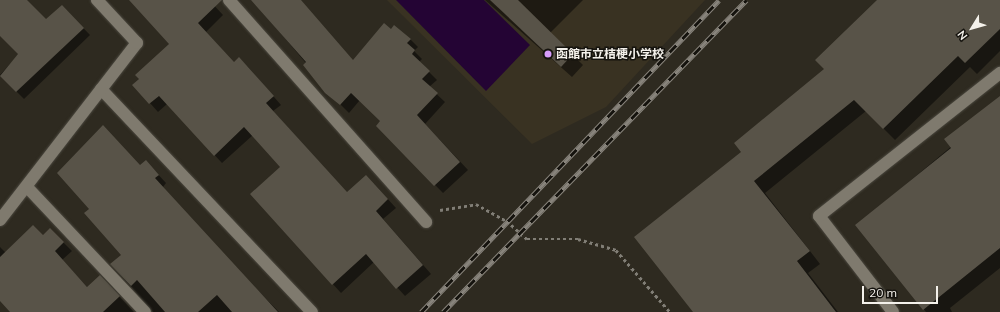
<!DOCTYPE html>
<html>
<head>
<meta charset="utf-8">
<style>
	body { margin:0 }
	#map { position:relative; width:1000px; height:312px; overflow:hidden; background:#2e2a20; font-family:Mulish,"Noto Sans JP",sans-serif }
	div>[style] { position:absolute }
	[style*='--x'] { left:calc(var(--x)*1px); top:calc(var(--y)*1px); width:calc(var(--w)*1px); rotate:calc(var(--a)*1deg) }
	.built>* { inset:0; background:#393222 }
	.water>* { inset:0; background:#240434 }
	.shadow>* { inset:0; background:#0007 }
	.building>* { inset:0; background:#585348 }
	.path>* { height:2.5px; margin-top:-1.25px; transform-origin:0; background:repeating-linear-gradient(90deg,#817e76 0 3px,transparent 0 6px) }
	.roads { filter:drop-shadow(0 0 1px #4b483f) drop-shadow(0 0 1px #4b483f) }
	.minor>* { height:12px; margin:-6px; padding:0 6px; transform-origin:6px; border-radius:6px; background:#7f7a6e }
	.rail>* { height:4.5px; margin-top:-2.25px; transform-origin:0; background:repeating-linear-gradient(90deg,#15130e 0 9px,#88847c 0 18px); box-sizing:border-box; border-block:1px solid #88847c }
	.dots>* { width:11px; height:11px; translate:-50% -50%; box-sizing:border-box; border:2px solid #15130e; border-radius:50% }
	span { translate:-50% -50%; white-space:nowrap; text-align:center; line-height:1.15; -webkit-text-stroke:3px #15130e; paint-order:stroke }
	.poi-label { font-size:12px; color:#f4f1eb; font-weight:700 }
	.left { translate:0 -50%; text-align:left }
	.north { position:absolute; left:952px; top:8px; width:40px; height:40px; -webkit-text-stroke:3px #15130e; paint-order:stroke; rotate:233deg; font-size:11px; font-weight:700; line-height:16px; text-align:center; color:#f4f1eb }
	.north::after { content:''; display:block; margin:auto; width:14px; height:18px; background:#f4f1eb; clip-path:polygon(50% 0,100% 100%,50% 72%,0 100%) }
	.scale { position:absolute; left:862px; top:286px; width:76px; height:18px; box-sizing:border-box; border:2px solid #f4f1eb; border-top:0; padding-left:5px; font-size:12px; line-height:14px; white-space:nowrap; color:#f4f1eb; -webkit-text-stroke:3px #15130e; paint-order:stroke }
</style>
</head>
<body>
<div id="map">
	<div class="built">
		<i style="clip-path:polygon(387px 0,705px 0,606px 107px,532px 144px)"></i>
	</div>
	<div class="water">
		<i style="clip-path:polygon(396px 0,484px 0,530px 45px,486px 91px)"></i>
	</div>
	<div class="shadow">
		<i style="clip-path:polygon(0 0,26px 0,46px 21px,62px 6px,90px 35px,24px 99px,0 75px,19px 54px,0 35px)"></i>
		<i style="clip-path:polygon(130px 0,209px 0,223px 15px,206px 32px,234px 63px,239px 58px,247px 66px,281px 105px,273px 111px,347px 193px,374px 184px,396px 208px,383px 219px,431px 274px,405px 296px,374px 262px,341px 293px,251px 194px,281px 167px,253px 135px,222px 163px,167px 104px,158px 112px,134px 85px,171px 44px)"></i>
		<i style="clip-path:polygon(253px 0,300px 0,353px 61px,391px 30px,410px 39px,418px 47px,414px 51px,422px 59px,419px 62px,437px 80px,429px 87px,445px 102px,425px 124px,468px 170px,443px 193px,377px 126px,381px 121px,360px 100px,349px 113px,341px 105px)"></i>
		<i style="clip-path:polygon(485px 0,583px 0,550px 33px,583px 65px,572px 77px)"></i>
		<i style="clip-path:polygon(878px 0,1000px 0,1000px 51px,977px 74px,970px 67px,895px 140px,866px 111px,765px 193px,820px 264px,808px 273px,838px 312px,694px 312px,743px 152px,826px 69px)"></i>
		<i style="clip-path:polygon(1000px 106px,1000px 268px,950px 308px,952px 312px,926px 312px,857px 225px)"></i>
		<i style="clip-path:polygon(141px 166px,154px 170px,166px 183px,163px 187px,224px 256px,279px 312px,153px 312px,112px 265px,122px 255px)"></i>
		<i style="clip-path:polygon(43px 236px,58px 237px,72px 251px,62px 260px,88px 288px,108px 284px,134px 312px,12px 312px,0 300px,0 247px,6px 253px)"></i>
	</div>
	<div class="building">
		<i style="clip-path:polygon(0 0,27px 0,46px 19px,62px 5px,84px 28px,16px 92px,0 76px,18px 54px,0 36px)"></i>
		<i style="clip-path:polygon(129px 0,222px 0,198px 23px,234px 62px,239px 57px,274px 96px,266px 103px,347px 192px,366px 175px,388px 199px,376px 211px,423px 265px,396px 289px,366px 254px,332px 285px,250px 194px,280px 167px,244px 127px,214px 156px,159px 96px,149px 104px,132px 85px,139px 79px,135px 75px,169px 44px)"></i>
		<i style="clip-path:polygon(251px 0,301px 0,353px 60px,384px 23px,391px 29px,394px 25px,411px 39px,407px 43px,415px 50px,412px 54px,430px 71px,422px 79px,438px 93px,417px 115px,460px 162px,434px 186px,376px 126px,380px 121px,351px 93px,340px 105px,325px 93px,303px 65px,306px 62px)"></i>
		<i style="clip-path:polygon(490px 0,518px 0,573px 54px,561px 67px)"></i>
		<i style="clip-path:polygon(877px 0,1000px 0,1000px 29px,965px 63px,958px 56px,883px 129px,854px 100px,754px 181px,810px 251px,797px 261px,836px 312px,693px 312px,634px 237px,741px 152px,734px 143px,824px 69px,815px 60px)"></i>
		<i style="clip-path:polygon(1000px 96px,1000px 248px,923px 310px,855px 225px,951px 148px,944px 139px)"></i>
		<i style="clip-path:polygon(103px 125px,140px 165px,146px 160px,159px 175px,155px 178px,278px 312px,232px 312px,217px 295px,198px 312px,165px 312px,137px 280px,131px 286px,110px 264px,121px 255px,84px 213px,89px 209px,57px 173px)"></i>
		<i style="clip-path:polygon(33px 225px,43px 235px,50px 228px,64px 242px,55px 251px,87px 287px,100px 275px,120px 296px,103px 312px,10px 312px,0 301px,0 257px)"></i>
	</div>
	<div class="path">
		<i style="--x:440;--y:210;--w:36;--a:-9"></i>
		<i style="--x:476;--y:204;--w:35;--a:29"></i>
		<i style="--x:507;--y:221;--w:27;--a:42"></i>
		<i style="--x:527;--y:239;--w:51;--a:0"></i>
		<i style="--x:578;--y:239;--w:40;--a:16"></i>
		<i style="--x:616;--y:250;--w:82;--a:48.9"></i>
	</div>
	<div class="roads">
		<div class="minor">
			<i style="--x:229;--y:0;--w:297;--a:48.4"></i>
			<i style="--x:101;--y:89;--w:307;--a:46.6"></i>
			<i style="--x:27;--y:187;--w:172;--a:46.7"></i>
			<i style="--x:0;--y:220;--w:224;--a:-52.3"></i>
			<i style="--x:137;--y:43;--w:59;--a:-132.9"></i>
			<i style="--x:893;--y:312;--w:121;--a:-127.6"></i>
			<i style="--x:819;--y:216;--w:231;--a:-38.3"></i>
		</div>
	</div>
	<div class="rail">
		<i style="--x:421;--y:312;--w:431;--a:-46.3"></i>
		<i style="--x:443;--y:312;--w:435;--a:-45.8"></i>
	</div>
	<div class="dots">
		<i style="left:548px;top:54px;background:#d69bfa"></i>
	</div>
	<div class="poi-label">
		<span class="left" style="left:556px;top:54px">函館市立桔梗小学校</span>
	</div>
	<div class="north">N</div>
	<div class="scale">20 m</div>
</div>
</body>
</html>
